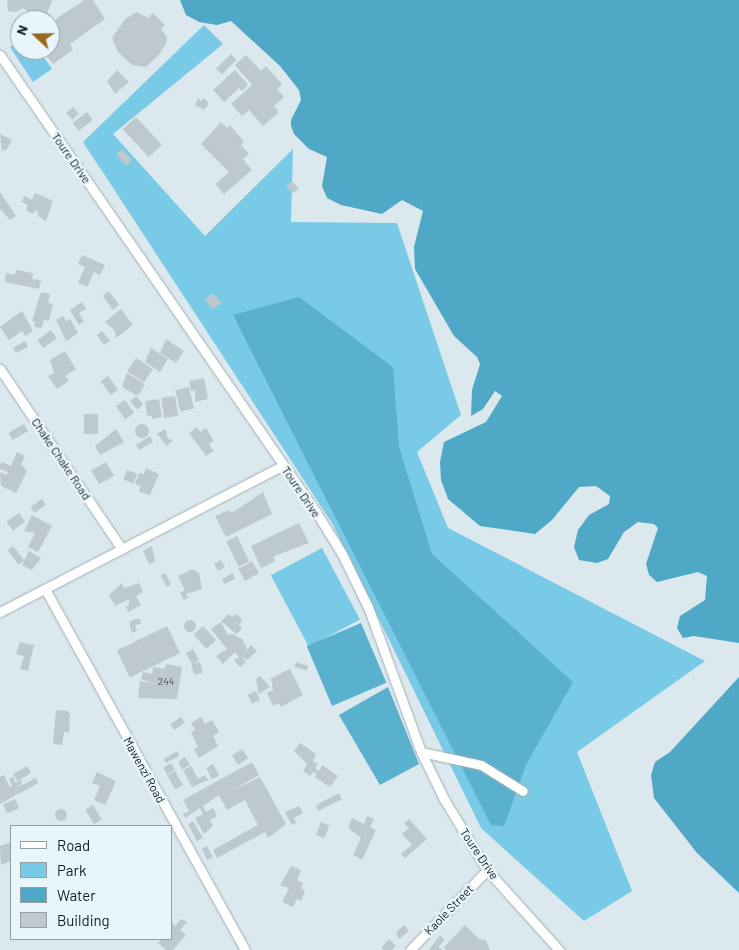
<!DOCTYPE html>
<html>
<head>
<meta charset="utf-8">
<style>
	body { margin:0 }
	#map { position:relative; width:739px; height:950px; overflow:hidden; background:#dbe8ed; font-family:Barlow,sans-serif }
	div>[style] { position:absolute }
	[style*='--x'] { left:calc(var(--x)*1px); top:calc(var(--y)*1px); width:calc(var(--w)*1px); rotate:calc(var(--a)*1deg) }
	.green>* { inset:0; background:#79cae6; transform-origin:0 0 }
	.forest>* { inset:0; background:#59b1ce; transform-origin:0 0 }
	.water>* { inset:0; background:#4fa8c5 }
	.building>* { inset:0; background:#bdc9ce; transform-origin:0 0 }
	.round { border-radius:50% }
	.roads { filter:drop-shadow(0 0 1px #a3b0b4) drop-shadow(0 0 1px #a3b0b4) }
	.minor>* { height:9px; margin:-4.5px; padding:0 4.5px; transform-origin:4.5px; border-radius:4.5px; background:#fff }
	span { translate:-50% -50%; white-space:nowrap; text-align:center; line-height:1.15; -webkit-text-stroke:5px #e8f5fa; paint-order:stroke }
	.number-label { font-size:10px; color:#41484b }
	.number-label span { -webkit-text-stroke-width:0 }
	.street-label { font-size:12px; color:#181d1f }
	.legend { position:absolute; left:10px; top:825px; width:162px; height:115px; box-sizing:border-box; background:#e8f5fa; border:1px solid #959fa2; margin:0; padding:6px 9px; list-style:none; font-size:15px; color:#181d1f }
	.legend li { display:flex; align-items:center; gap:10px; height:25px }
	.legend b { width:25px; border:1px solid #959fa2 }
	.north { position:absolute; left:10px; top:10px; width:50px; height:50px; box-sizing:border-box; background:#e8f5fa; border:1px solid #959fa2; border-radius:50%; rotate:291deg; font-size:14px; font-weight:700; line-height:20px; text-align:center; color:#181d1f }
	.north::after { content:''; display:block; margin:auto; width:18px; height:22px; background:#9c6a1f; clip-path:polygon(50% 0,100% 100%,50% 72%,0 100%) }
</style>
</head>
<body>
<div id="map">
	<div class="green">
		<i style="clip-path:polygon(204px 25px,223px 44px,113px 134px,205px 236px,293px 149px,291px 222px,397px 223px,461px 415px,417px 452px,448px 528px,705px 661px,577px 752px,632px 891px,584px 921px,481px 828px,332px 523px,83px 142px)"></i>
		<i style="clip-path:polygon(20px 40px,20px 50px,39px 50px,52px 69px,33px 82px,10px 47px)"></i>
		<i style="left:322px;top:548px;width:81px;height:58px;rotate:62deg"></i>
	</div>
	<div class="forest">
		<i style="clip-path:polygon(299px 297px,393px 367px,399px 447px,432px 554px,573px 682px,526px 765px,504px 826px,491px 825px,233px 315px)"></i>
		<i style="left:361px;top:623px;width:65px;height:59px;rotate:67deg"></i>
		<i style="clip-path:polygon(388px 687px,419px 764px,380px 785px,339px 715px)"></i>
	</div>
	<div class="water">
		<i style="clip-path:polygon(180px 0,739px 0,739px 643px,694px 636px,683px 638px,677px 628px,680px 616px,705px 600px,707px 576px,698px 572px,657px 582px,649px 575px,646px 564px,658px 528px,654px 524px,638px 522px,624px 532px,608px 559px,597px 563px,579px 560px,574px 547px,578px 530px,589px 515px,609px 504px,610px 496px,596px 486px,579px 487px,552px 520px,535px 534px,480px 526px,448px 499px,441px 480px,440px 462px,444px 442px,486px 422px,502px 396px,495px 391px,483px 409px,471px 416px,472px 390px,480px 364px,477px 357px,454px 336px,415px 269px,414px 247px,423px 211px,402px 200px,382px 214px,341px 205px,327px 198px,322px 186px,327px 157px,309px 149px,294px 134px,291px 126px,291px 120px,301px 100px,299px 90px,280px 66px,231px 21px,217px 25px,199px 22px,186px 15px)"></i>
		<i style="clip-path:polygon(739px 677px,739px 893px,697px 853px,654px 798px,651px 775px,655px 762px,670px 752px)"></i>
	</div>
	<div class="building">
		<i style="clip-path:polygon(7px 0,52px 0,47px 14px,55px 23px,57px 18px,85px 0,93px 0,105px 19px,70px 44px,73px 50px,53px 64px,42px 50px,50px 50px,50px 20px,35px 20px,24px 8px,15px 12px,8px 11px)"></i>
		<i style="clip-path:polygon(137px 12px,148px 18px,153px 13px,165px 25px,161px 29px,167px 37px,166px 44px,158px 56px,146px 67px,132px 65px,118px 52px,112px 38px,125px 19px)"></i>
		<i style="left:231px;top:54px;width:8px;height:21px;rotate:45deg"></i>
		<i style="clip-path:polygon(246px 55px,261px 71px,266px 66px,282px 84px,277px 89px,284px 97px,274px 106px,279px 112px,263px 126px,249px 110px,242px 116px,231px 104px,252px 85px,235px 65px)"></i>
		<i style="clip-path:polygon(117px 70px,129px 82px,115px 94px,107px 81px)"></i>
		<i style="clip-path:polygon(235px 70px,248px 85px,242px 91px,239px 88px,224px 102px,213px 90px)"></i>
		<i style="clip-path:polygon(198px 98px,201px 101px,204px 98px,209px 104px,204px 110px,195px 105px)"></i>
		<i style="left:73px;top:107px;width:9px;height:9px;rotate:49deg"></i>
		<i style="left:87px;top:112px;width:10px;height:18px;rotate:53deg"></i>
		<i style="left:136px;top:117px;width:38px;height:18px;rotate:47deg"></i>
		<i style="clip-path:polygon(221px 122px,227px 128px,230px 125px,244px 142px,241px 145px,249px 154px,243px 159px,252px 170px,224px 194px,215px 184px,229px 172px,201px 144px)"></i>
		<i style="clip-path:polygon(0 134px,12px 140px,6px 151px,3px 149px,2px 153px)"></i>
		<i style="left:122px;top:149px;width:15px;height:8px;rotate:48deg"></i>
		<i style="clip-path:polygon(292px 181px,299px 189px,293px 193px,286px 186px)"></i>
		<i style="clip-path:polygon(0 192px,16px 216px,10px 220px,0 209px)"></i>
		<i style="clip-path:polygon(35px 193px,53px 201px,46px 221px,38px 216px,39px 213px,35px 210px,33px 214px,26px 210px,28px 205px,22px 202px,24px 196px,32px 200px)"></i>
		<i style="clip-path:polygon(82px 255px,105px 265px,100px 275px,94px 272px,87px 287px,78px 283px,85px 267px,78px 264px)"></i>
		<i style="clip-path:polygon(16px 270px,33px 273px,32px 279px,41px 280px,39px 289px,5px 282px,6px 273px,15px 275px)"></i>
		<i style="left:109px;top:291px;width:17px;height:8px;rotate:54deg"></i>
		<i style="clip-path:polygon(41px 292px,50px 294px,48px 303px,53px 304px,49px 321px,44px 320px,42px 328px,34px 327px,35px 322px,32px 321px)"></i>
		<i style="left:213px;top:293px;width:12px;height:11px;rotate:48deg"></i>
		<i style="clip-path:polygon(82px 302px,86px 309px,79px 313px,84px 321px,79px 325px,70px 310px)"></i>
		<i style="clip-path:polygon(121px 309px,133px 325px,116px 338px,115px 331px,105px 322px)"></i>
		<i style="clip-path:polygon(22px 311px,33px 331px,25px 336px,22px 331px,9px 340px,0 327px)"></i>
		<i style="clip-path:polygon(63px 316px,66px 321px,70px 319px,78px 333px,66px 341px,56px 320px)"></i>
		<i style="left:51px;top:330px;width:10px;height:17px;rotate:53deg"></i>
		<i style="clip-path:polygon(102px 331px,110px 341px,104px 345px,97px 335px)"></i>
		<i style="clip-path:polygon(166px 339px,184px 351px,176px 363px,160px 353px)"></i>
		<i style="clip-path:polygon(25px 341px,28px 347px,16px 353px,13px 348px)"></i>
		<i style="clip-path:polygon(151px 348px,168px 359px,160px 372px,145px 362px)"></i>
		<i style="clip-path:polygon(65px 351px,76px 369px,65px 376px,69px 381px,57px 389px,48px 376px,54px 373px,50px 360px)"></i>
		<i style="left:136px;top:358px;width:20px;height:16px;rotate:33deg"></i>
		<i style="clip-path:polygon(127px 373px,145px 384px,140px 393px,136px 395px,122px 387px)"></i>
		<i style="left:108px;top:376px;width:17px;height:9px;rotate:54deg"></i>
		<i style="clip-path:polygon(204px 378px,208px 399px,195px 402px,195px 390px,191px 391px,189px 381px)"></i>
		<i style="left:189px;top:387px;width:22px;height:14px;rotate:77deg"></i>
		<i style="left:136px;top:396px;width:11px;height:8px;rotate:49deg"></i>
		<i style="left:175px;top:396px;width:20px;height:14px;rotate:81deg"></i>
		<i style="clip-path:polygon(159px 399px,162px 417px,152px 419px,152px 416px,147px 416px,145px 401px)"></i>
		<i style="left:125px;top:400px;width:16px;height:11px;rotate:55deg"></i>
		<i style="left:84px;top:414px;width:14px;height:20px"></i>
		<i style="left:24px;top:424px;width:8px;height:18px;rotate:60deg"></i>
		<i class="round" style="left:135px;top:424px;width:14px;height:14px"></i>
		<i style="clip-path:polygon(197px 427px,200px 432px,206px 428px,214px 441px,209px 444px,214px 451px,206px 456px,189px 433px)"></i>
		<i style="clip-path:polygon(116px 429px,124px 442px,100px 455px,95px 446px)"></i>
		<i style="clip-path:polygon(165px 429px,168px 439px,173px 440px,167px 446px,157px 434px)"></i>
		<i style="clip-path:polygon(150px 436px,153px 442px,139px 450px,136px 445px)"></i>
		<i style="clip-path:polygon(17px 452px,25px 456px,21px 464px,27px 471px,16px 493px,1px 486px,0 472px,6px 475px,8px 472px,0 469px,0 465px,2px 462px,11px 466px)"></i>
		<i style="left:106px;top:462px;width:16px;height:17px;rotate:60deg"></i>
		<i style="clip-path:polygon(146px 468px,159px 474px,150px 495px,139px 492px,141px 486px,135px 484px,139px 473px,144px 474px)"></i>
		<i style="left:127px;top:470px;width:11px;height:10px;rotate:22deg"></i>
		<i style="clip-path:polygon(263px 492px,272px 514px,226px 537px,215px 516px,229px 510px,230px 513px,235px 511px)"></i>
		<i style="left:42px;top:499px;width:7px;height:14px;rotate:56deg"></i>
		<i style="left:19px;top:513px;width:11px;height:15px;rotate:56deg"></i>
		<i style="clip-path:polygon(32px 515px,52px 526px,38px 552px,28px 547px,35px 533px,24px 531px)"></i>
		<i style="clip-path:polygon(299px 523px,309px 543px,277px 555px,273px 557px,275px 561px,261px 568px,251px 546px)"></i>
		<i style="left:237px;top:536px;width:28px;height:12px;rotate:64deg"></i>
		<i style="left:13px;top:546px;width:18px;height:7px;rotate:52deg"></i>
		<i style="clip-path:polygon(152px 546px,155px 562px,149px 564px,143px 551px)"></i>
		<i style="clip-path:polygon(29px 551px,41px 558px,32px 570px,22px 565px)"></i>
		<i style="left:221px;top:560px;width:8px;height:8px;rotate:60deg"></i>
		<i style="left:252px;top:561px;width:14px;height:16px;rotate:60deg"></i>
		<i style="clip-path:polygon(192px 569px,199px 573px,202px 589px,186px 594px,188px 598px,184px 600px,180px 593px,185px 590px,178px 576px)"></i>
		<i style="left:165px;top:573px;width:13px;height:5px;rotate:61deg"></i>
		<i style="clip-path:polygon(233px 573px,235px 579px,224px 584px,222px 579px)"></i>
		<i style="clip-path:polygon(122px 583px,124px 588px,139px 583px,143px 592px,136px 596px,141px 605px,128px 612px,126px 607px,129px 605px,129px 599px,115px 606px,109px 595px)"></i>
		<i style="clip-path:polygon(229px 614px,232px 617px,235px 614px,240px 617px,242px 621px,239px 625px,242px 629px,236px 634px,221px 621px)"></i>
		<i style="clip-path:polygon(135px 619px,140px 619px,141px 624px,135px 625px,137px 631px,132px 633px,129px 622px)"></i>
		<i class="round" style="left:184px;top:620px;width:12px;height:12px"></i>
		<i style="clip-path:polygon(221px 622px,228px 635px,233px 634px,242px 639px,247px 649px,243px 655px,251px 645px,257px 651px,247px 660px,241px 656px,246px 662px,240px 667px,234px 660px,239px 657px,235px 652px,223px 664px,216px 656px,227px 649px,211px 629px)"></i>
		<i style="left:167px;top:626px;width:30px;height:56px;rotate:64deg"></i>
		<i style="left:203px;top:626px;width:19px;height:13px;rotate:47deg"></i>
		<i style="clip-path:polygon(20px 642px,34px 645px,28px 671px,20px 669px,24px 656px,16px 654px)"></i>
		<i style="left:193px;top:649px;width:13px;height:8px;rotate:61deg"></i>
		<i style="left:200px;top:662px;width:11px;height:9px;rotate:75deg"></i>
		<i style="left:296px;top:662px;width:13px;height:5px;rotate:18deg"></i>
		<i style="clip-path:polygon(166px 664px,182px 667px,177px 699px,138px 698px,140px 681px,152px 683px,141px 679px,143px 672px,152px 674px,153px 667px,165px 669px)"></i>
		<i style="clip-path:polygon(290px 669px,303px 695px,281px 707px,279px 703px,273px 706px,267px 693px,273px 690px,271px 678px)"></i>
		<i style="clip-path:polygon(260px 676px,270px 687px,259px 694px,256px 679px)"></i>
		<i style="left:256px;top:691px;width:10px;height:9px;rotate:66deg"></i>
		<i style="clip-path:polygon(56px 710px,68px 711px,70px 715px,69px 733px,64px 732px,62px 745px,53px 744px)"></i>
		<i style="left:181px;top:717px;width:7px;height:13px;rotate:56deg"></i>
		<i style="clip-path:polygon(201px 717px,205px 724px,212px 720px,219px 732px,213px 736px,218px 746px,199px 758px,194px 749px,198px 747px,191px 732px,195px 730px,191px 723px)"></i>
		<i style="clip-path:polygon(300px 743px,316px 754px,313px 761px,318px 764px,315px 768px,319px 771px,322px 765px,338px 776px,330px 787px,315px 777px,317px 774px,313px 772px,310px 776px,303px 771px,307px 764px,294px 751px)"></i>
		<i style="left:242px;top:749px;width:11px;height:12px;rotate:56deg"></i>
		<i style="clip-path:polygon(177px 751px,179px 756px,166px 763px,164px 759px)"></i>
		<i style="clip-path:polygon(185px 757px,190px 765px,182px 769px,178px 762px)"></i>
		<i style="clip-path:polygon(252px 762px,259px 775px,231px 791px,260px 777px,286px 824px,268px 838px,265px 832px,217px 858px,213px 850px,258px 825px,245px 800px,227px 810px,219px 795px,203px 806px,206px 812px,213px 808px,217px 816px,210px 820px,213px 826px,204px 834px,195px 818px,203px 814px,200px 808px,185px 818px,183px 814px,189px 811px,183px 800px)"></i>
		<i style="left:171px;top:763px;width:8px;height:9px;rotate:60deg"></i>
		<i style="left:213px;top:764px;width:13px;height:8px;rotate:61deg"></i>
		<i style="left:27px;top:766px;width:8px;height:16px;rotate:60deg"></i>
		<i style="clip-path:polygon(191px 766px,198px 779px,205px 775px,208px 780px,192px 787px,183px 770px)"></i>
		<i style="left:175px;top:771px;width:16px;height:9px;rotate:60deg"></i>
		<i style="clip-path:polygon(97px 772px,116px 781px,105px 805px,94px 800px,100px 786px,92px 783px)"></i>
		<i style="clip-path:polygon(4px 775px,10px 788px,12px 785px,9px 779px,13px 777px,16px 783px,21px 779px,22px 784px,17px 786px,18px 787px,36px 778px,38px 783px,0 804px,0 777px)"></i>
		<i style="clip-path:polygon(339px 793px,342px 799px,318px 811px,316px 806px,320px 803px)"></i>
		<i style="left:15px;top:799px;width:10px;height:13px;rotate:66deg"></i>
		<i style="left:93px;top:805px;width:17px;height:9px;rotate:59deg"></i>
		<i style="clip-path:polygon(299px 806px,303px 813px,294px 818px,296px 823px,292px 825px,285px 812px)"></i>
		<i class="round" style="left:55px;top:809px;width:12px;height:12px"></i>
		<i style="clip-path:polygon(367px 816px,374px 819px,370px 827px,376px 830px,362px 860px,353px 855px,361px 838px,348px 828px,352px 818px,364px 824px)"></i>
		<i style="clip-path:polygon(409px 819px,427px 839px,405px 858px,401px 854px,412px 845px,402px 834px,409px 828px,404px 823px)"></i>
		<i style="clip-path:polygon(193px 821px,203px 838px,197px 841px,188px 824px)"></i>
		<i style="left:321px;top:822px;width:9px;height:14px;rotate:21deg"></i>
		<i style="clip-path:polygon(11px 842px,11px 861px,1px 865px,0 846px)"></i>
		<i style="clip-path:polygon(207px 846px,213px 857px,207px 860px,202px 849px)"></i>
		<i style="clip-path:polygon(291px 866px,301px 870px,297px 880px,303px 883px,301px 888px,305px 891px,301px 901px,297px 899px,293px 907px,282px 902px,289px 888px,280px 885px)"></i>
		<i style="clip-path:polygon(181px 919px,187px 922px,180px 930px,186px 935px,173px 950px,166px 950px,158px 943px,162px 939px,171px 939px,171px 922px,175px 926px)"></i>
		<i style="clip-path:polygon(404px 925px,409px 931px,399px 939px,396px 932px)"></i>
		<i style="clip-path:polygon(465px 925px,479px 939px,486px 940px,490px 950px,446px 950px,444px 947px)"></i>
		<i style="clip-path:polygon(440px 935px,445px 940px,438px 947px,442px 950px,429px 950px)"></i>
		<i style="clip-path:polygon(389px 939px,396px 946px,392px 950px,384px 950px,381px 948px)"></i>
	</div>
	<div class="roads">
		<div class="minor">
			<i style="--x:0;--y:55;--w:556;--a:55.34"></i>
			<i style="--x:316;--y:512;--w:49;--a:58.2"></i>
			<i style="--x:342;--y:554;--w:59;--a:63.9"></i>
			<i style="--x:368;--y:607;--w:154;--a:69.9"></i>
			<i style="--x:421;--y:752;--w:52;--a:63.9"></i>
			<i style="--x:444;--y:799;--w:83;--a:58.8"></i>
			<i style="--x:487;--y:870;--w:108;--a:48"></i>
			<i style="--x:0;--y:369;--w:217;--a:55.9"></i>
			<i style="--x:45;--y:589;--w:413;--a:61"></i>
			<i style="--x:0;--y:612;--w:319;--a:-27.4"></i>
			<i style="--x:421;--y:752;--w:61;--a:12.2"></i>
			<i style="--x:481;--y:765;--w:49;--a:31.8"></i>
			<i style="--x:410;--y:950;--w:111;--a:-46.1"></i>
		</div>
	</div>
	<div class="number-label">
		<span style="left:166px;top:682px">244</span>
	</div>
	<div class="street-label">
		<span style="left:71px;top:158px;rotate:55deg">Toure Drive</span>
		<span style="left:61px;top:459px;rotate:56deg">Chake Chake Road</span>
		<span style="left:301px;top:492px;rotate:56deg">Toure Drive</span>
		<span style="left:144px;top:770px;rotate:61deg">Mawenzi Road</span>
		<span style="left:479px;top:854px;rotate:56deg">Toure Drive</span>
		<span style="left:449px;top:910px;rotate:-46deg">Kaole Street</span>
	</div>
	<ul class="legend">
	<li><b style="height:6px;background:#fff"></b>Road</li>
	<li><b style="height:14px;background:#79cae6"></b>Park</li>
	<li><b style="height:14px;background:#4fa8c5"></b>Water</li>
	<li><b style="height:14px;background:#bdc9ce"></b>Building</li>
	</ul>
	<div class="north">N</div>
</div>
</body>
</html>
